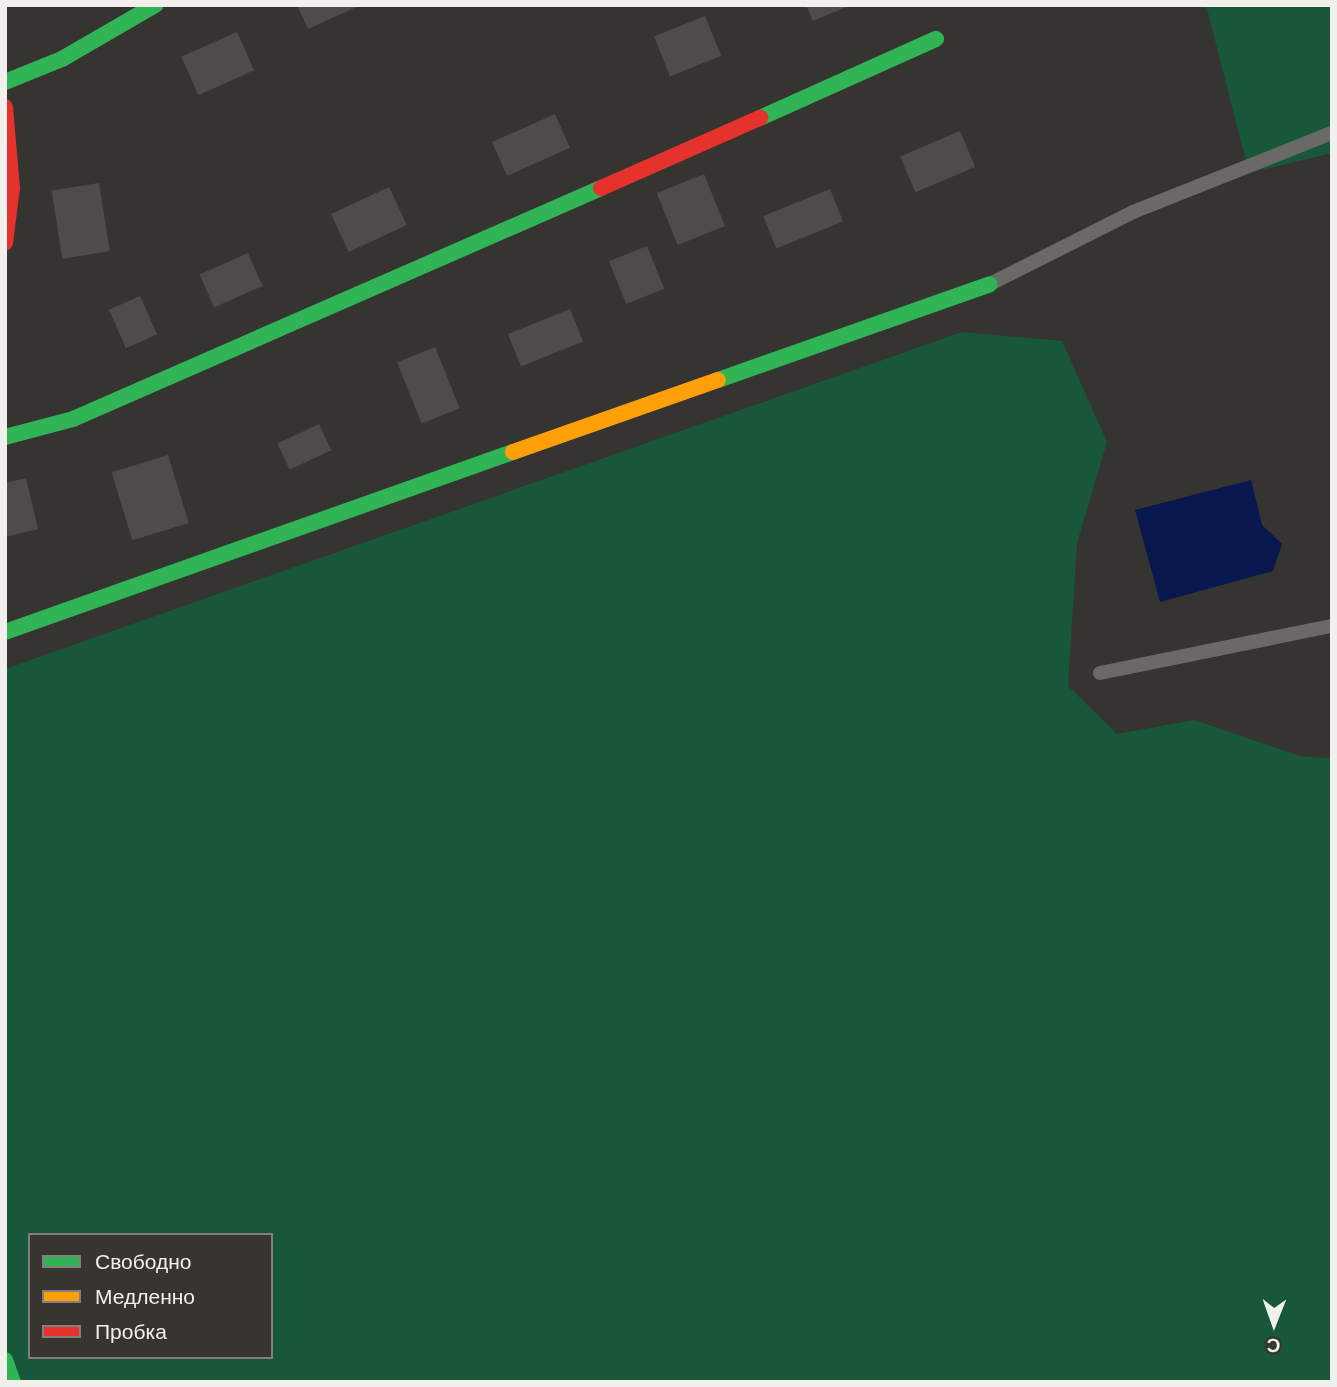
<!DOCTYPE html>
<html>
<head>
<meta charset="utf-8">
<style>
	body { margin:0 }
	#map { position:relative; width:1337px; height:1387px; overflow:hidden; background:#353431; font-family:"Work Sans",sans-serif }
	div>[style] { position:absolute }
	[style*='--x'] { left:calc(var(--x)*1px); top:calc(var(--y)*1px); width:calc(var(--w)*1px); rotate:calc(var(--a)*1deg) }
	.green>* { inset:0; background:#18573a }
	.water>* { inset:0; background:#08184f }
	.building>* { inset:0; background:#4e4c4b; transform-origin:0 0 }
	.lane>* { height:14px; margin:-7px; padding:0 7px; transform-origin:7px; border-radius:7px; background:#6a6967 }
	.fast>* { height:16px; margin:-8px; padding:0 8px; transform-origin:8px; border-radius:8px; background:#30b455 }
	.slow>* { height:16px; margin:-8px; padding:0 8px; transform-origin:8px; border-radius:8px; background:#ff9f0a }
	.jam>* { height:16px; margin:-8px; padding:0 8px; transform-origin:8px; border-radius:8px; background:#e5322d }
	span { translate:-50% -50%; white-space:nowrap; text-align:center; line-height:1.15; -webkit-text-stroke:5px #363530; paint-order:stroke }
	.frame { position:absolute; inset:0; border:7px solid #f1f0ed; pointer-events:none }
	.legend { position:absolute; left:28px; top:1233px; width:245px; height:126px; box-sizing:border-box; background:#363530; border:2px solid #81807c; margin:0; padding:9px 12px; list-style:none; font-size:21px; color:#f1f0ed }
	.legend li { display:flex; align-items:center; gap:14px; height:35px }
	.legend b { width:35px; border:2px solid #81807c }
	.north { position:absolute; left:1239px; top:1289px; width:70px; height:70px; -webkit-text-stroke:5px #363530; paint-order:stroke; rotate:181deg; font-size:19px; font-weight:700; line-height:28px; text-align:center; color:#f1f0ed }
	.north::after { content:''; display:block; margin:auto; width:24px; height:32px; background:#f1f0ed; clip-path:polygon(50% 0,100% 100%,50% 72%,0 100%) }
</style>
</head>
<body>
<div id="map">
	<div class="green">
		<i style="clip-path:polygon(1206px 5px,1332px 5px,1332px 153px,1249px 173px)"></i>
		<i style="clip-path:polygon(evenodd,962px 332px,1062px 341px,1107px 442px,1077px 543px,1068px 686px,1117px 734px,1194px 720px,1300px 756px,1332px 759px,1332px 1382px,5px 1382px,5px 669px,962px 332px,30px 1235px,271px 1235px,271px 1357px,30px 1357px,30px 1235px)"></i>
	</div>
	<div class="water">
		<i style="clip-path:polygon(1251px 480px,1262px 525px,1282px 544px,1273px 571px,1160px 602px,1135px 510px)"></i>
	</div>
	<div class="building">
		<i style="clip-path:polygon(297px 5px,361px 5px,308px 29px)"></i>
		<i style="clip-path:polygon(806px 5px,851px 5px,813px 21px)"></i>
		<i style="left:705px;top:16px;width:43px;height:55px;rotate:68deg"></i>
		<i style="left:237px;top:32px;width:42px;height:61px;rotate:66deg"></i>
		<i style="left:555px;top:114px;width:37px;height:69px;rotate:66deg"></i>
		<i style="left:960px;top:131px;width:39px;height:65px;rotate:67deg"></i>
		<i style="left:704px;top:174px;width:56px;height:51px;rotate:68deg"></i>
		<i style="left:99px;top:183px;width:69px;height:48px;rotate:81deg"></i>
		<i style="left:389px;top:187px;width:42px;height:64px;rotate:65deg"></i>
		<i style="left:830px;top:189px;width:35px;height:72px;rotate:68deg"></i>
		<i style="left:647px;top:246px;width:46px;height:41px;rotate:68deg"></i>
		<i style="left:248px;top:253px;width:36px;height:53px;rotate:66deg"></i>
		<i style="left:140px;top:296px;width:42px;height:34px;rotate:66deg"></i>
		<i style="left:570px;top:309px;width:35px;height:67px;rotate:68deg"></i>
		<i style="left:435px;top:347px;width:66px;height:41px;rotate:68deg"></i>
		<i style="left:319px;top:424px;width:29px;height:46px;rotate:65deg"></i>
		<i style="left:168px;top:455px;width:71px;height:59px;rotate:73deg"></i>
		<i style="clip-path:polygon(26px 478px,38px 529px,5px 537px,5px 483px)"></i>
	</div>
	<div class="lane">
		<i style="--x:992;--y:283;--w:158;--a:-26.7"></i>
		<i style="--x:1133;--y:212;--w:214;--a:-21.7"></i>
		<i style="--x:1100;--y:673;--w:237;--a:-11.5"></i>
	</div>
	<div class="fast">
		<i style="--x:5;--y:82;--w:61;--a:-22"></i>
		<i style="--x:62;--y:59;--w:108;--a:-30.1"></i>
		<i style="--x:760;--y:118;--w:193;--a:-24.2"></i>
		<i style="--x:718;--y:380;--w:288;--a:-19.4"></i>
		<i style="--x:5;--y:437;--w:70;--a:-14.8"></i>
		<i style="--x:73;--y:419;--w:576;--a:-23.63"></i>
		<i style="--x:5;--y:632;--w:539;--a:-19.51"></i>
		<i style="--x:5;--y:1360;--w:23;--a:70"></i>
	</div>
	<div class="slow">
		<i style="--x:513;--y:452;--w:217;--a:-19.4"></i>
	</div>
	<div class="jam">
		<i style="--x:5;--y:107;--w:81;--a:85.1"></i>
		<i style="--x:12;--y:188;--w:55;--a:97.3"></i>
		<i style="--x:601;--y:188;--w:174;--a:-23.8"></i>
	</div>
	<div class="frame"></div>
	<ul class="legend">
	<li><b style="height:9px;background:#30b455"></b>Свободно</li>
	<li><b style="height:9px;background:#ff9f0a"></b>Медленно</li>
	<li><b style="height:9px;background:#e5322d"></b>Пробка</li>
	</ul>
	<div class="north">С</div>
</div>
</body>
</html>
